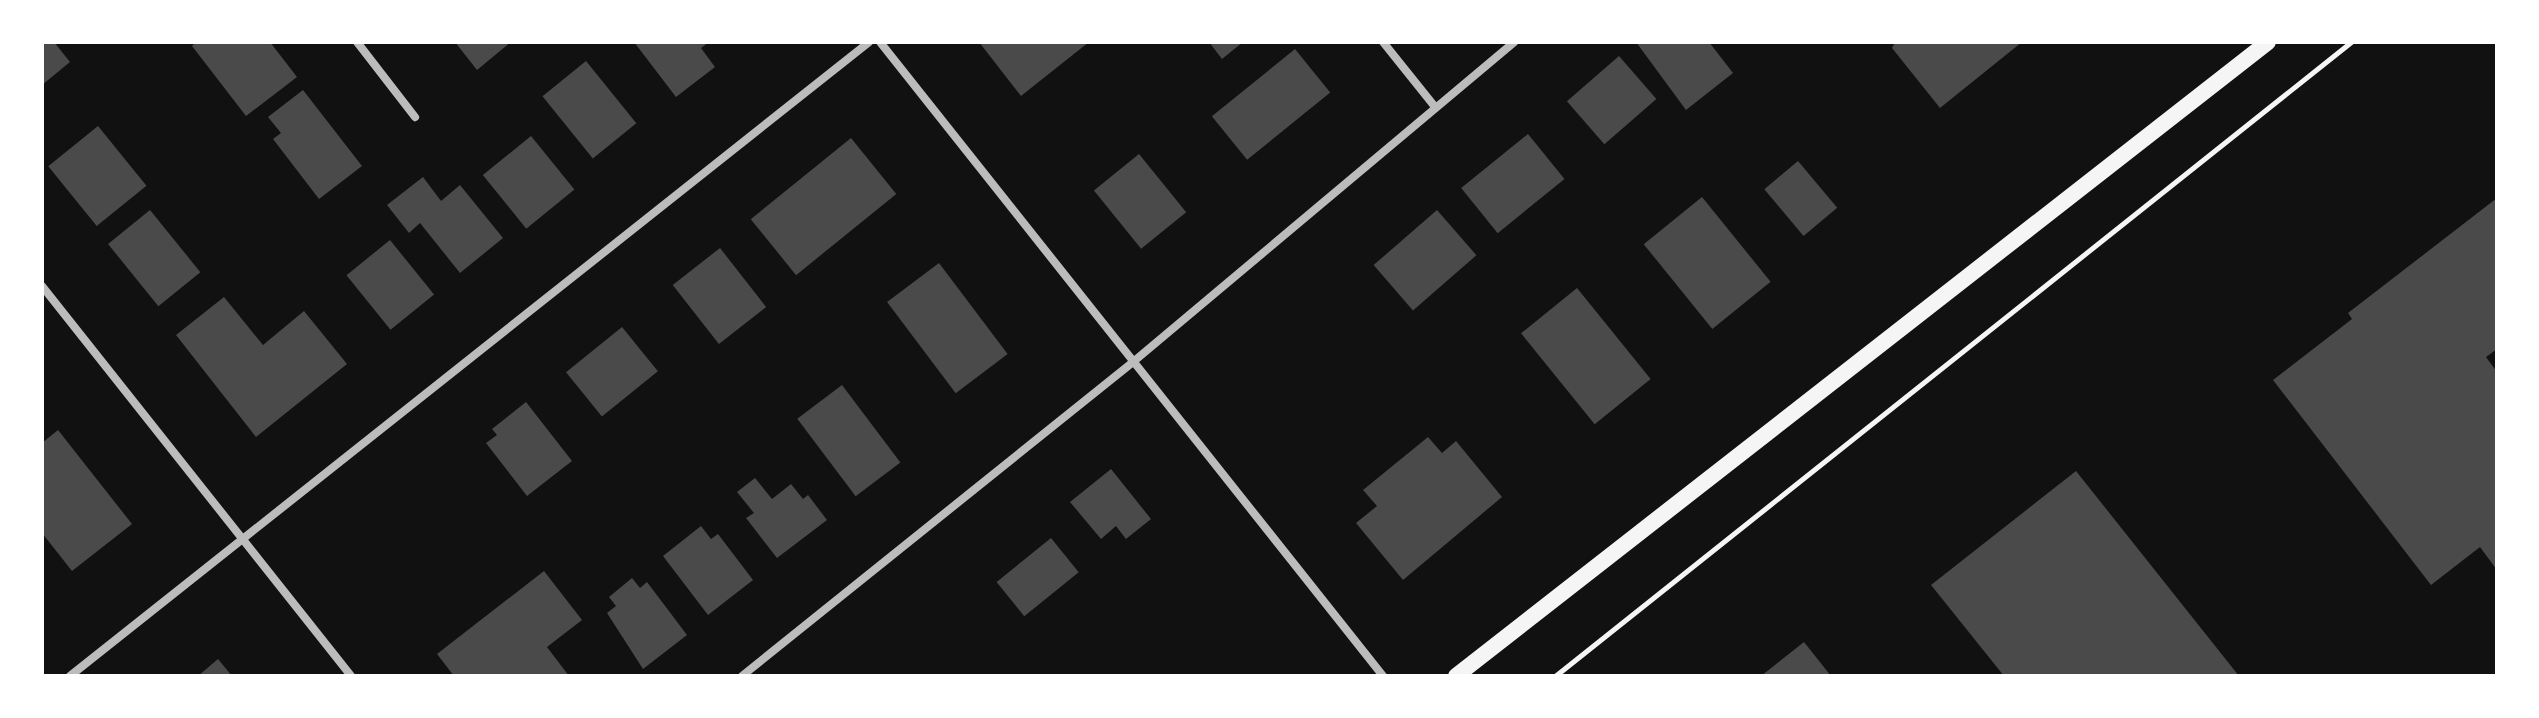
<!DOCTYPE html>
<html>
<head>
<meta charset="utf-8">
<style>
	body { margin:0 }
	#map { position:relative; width:2539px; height:718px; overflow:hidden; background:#111; font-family:"IBM Plex Serif",serif }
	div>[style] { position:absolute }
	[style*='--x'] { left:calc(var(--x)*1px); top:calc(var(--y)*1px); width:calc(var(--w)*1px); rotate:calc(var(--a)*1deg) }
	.building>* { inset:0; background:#4a4a4a; transform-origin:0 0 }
	.path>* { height:5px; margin:-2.5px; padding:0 2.5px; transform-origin:2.5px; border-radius:2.5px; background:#f5f5f5 }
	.minor>* { height:8px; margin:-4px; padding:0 4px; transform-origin:4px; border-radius:4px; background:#bcbcbc }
	.secondary>* { height:16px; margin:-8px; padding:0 8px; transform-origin:8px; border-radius:8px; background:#f5f5f5 }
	span { translate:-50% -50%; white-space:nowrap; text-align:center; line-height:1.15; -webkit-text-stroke:8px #fff; paint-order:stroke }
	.frame { position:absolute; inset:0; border:44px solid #fff; pointer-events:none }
</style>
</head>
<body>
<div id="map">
	<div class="building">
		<i style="clip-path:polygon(42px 42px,54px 42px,70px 62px,42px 85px)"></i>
		<i style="clip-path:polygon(196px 42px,270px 42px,297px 77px,246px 116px,192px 46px)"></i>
		<i style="clip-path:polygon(455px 42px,511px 42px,477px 70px)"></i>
		<i style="clip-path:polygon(634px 42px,709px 42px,701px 48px,715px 67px,676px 97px)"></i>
		<i style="clip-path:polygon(979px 42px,1089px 42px,1021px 96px)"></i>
		<i style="clip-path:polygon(1209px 42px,1243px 42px,1222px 59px)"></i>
		<i style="clip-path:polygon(1636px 42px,1709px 42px,1733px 73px,1686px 110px)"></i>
		<i style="clip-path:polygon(1895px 42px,2022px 42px,1940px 108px,1892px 48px)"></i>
		<i style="left:1295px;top:49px;width:56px;height:107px;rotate:51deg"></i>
		<i style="left:1619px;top:56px;width:57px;height:69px;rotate:49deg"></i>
		<i style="left:586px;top:61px;width:80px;height:56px;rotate:51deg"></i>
		<i style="clip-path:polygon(303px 90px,362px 166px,319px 199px,273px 139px,281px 133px,268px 117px)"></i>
		<i style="left:98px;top:126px;width:77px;height:64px;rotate:51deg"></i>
		<i style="left:1528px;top:134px;width:58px;height:86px;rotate:51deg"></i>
		<i style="left:531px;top:136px;width:69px;height:62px;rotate:51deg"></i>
		<i style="left:851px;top:138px;width:72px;height:129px;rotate:51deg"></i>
		<i style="left:1139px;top:154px;width:75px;height:58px;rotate:51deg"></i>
		<i style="left:1798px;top:161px;width:61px;height:44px;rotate:50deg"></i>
		<i style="clip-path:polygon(423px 177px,441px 201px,460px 185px,503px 238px,460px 273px,420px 223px,409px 233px,387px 205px)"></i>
		<i style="left:1702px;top:197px;width:109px;height:75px;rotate:51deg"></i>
		<i style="clip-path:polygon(2497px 198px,2497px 349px,2486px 357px,2497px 372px,2497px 570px,2480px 547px,2431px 585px,2273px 380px,2352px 319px,2348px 313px)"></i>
		<i style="left:150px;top:210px;width:80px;height:54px;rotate:51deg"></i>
		<i style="left:1437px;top:210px;width:60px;height:84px;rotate:49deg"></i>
		<i style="left:390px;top:240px;width:70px;height:56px;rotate:51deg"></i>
		<i style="left:720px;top:248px;width:75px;height:60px;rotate:52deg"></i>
		<i style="left:939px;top:263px;width:114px;height:65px;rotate:53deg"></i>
		<i style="left:1577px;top:288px;width:117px;height:72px;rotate:51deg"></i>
		<i style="clip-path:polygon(224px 297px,263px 345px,304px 311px,347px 364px,256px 437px,176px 335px)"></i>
		<i style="left:622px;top:327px;width:57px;height:72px;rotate:51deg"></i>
		<i style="left:842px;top:385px;width:97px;height:56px;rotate:53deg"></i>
		<i style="clip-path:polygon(526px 402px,572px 461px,527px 496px,486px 443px,497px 435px,492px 429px)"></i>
		<i style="clip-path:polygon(58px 430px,132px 524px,72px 571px,42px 533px,42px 443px)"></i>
		<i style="clip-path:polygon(1428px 437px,1442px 453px,1456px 441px,1502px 497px,1403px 580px,1356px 523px,1377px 506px,1363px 490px)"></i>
		<i style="clip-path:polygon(1111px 469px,1151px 519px,1126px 539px,1116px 526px,1101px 539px,1070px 502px)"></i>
		<i style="clip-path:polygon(2076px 471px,2239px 676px,2004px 676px,1931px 585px)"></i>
		<i style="clip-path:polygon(755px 478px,772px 499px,791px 484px,803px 499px,808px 495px,827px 520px,777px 558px,746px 518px,754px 513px,737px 492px)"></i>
		<i style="clip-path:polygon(701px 526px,711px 539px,718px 534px,753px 580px,708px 615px,663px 556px)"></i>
		<i style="left:1051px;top:538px;width:44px;height:70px;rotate:51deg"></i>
		<i style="clip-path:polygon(544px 571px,582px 620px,547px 647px,569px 676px,454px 676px,437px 654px)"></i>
		<i style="clip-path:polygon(632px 578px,640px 588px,647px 582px,687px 635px,643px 669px,607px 613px,616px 606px,609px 597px)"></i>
		<i style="clip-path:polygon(1804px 642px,1831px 676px,1761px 676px)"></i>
		<i style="clip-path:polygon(218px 659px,232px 676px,198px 676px)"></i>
	</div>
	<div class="path">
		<i style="--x:1555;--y:676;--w:1018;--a:-38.54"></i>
	</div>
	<div class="minor">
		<i style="--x:357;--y:42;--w:95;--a:52.3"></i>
		<i style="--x:880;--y:42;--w:809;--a:51.57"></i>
		<i style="--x:1383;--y:42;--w:83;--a:51.3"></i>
		<i style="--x:42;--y:286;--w:498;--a:51.6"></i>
		<i style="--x:70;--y:676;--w:1020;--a:-38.43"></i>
		<i style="--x:742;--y:676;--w:501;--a:-38.77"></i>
		<i style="--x:1133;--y:362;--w:498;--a:-40"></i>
	</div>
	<div class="secondary">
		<i style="--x:1456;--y:676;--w:1030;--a:-37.98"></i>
	</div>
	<div class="frame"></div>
</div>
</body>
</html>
